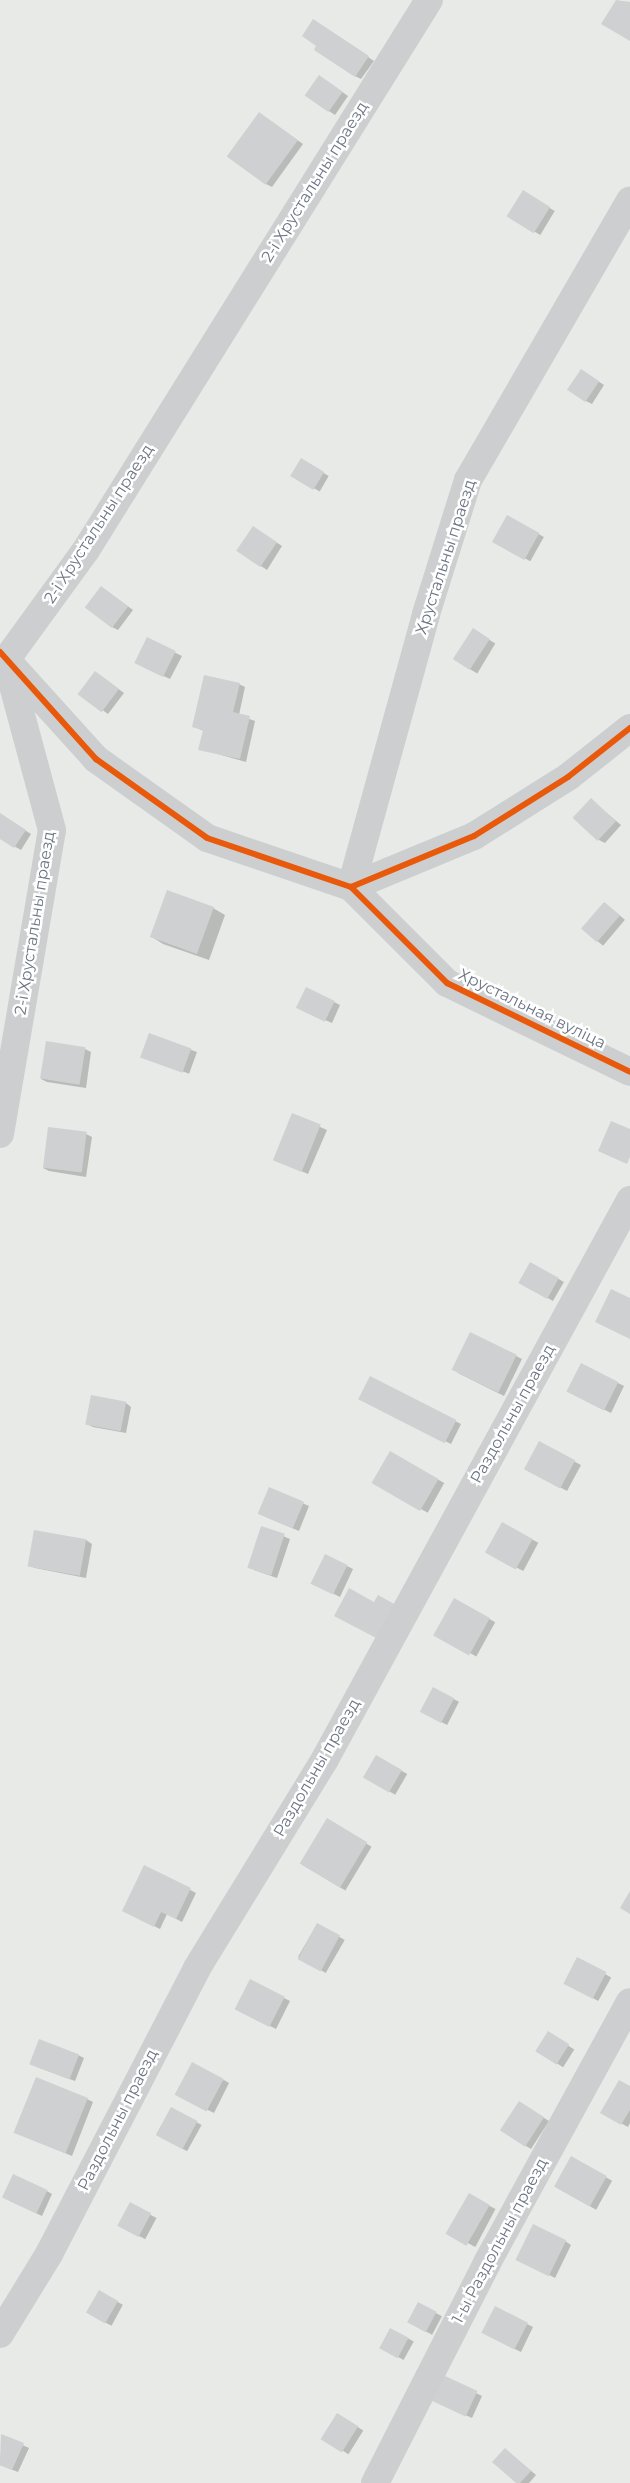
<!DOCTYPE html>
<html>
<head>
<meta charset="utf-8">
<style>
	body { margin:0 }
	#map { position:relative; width:630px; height:2483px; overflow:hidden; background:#f8f8f8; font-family:Montserrat,sans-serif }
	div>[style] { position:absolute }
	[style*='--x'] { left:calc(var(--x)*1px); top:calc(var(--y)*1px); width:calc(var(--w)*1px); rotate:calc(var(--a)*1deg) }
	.green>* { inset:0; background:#e7eae6; transform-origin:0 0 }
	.shadow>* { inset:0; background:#0003; transform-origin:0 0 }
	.building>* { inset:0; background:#cfd0d2; transform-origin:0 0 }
	.minor>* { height:28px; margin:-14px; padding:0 14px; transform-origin:14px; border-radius:14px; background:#cdcecf }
	.cycleway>* { height:6px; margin:-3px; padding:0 3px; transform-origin:3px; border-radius:3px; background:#e8590c }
	span { translate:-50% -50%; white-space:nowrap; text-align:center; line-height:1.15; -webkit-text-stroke:5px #fff; paint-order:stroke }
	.street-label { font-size:16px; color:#6c7685 }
</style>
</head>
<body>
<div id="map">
	<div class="green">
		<i style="left:0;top:0;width:630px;height:2483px"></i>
	</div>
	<div class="shadow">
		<i style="clip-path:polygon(319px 24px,374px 61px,361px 79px,355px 76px)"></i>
		<i style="clip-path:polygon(325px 80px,348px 96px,335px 115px,329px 111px)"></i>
		<i style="clip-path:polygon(265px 117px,303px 144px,272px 187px,266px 184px)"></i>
		<i style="left:523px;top:192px;width:37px;height:28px;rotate:31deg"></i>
		<i style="clip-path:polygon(587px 374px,604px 385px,592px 404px,586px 401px)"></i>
		<i style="left:301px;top:460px;width:32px;height:18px;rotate:30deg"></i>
		<i style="left:508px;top:517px;width:41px;height:28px;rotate:29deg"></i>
		<i style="clip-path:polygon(259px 531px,282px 546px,267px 570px,238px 551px)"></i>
		<i style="clip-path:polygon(107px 591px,133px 610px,118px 630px,112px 627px)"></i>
		<i style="left:473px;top:630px;width:26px;height:35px;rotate:31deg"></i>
		<i style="clip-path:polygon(147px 639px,182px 656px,170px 679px,142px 666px)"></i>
		<i style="clip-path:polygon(101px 676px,124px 693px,108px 714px,80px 694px)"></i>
		<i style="clip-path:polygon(239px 684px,245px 687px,239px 715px,255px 721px,246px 762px,200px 749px,204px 731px,194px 727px)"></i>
		<i style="clip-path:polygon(591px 800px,621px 825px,605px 843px,599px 840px)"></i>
		<i style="clip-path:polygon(0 815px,31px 834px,21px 850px,0 838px)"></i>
		<i style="left:605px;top:903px;width:26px;height:34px;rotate:40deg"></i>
		<i style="clip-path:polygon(213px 908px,225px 915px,209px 960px,163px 944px,152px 937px)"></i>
		<i style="clip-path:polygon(334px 1002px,340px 1005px,332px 1023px,304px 1011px)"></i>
		<i style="left:150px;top:1035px;width:50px;height:23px;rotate:20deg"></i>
		<i style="clip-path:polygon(85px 1049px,91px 1052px,86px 1088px,47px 1082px,41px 1079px)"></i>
		<i style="clip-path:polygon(293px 1115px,327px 1130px,308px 1174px,280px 1162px)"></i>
		<i style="clip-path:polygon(86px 1134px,92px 1137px,86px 1177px,49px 1171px,43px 1168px)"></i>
		<i style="left:531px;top:1263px;width:38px;height:22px;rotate:30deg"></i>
		<i style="clip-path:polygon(516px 1356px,522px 1359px,504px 1396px,458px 1373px)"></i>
		<i style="clip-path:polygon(582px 1365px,624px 1386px,611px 1413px,575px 1395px)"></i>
		<i style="clip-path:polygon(366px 1402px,455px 1421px,461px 1424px,451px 1444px)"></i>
		<i style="clip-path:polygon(126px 1403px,131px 1407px,126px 1433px,93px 1427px,87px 1424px)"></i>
		<i style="clip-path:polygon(539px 1443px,581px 1465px,567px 1491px,532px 1472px)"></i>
		<i style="left:390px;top:1453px;width:62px;height:34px;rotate:29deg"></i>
		<i style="clip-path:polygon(270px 1489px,309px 1506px,299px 1531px,266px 1517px)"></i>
		<i style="left:503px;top:1524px;width:40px;height:32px;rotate:28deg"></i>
		<i style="clip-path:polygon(262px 1527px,290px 1539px,277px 1578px,254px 1570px)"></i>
		<i style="clip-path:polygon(35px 1531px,86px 1540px,92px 1544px,86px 1578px,35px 1568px,29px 1565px)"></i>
		<i style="clip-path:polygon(347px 1566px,353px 1569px,340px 1597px,318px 1586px)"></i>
		<i style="left:455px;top:1600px;width:46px;height:39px;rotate:29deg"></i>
		<i style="left:434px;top:1689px;width:28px;height:26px;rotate:27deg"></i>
		<i style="left:376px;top:1756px;width:36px;height:24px;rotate:30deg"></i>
		<i style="left:327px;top:1820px;width:52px;height:51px;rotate:31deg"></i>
		<i style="clip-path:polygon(145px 1866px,196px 1893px,182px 1922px,167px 1914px,160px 1929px,129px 1913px)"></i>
		<i style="left:317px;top:1924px;width:32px;height:38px;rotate:30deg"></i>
		<i style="left:578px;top:1959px;width:38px;height:27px;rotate:29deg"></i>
		<i style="clip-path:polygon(284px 1998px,290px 2001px,276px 2029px,243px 2012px)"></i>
		<i style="left:548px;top:2033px;width:31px;height:21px;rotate:32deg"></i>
		<i style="clip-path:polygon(78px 2055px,84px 2058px,75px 2081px,37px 2067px)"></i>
		<i style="clip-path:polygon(224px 2080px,229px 2083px,214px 2113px,183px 2098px)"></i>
		<i style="clip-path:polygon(630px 2087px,630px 2123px,628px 2127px,602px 2113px)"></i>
		<i style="clip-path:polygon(87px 2099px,93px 2102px,72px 2156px,22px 2135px)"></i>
		<i style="clip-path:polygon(525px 2106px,549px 2121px,531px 2149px,502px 2131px)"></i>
		<i style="left:171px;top:2108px;width:35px;height:30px;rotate:29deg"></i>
		<i style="left:571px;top:2158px;width:47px;height:33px;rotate:29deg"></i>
		<i style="clip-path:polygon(47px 2191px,52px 2194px,42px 2216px,10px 2201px)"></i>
		<i style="left:469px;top:2195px;width:30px;height:43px;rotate:28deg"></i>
		<i style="left:130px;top:2204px;width:30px;height:24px;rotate:28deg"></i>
		<i style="clip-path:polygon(565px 2241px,571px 2245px,555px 2278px,524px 2262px)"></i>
		<i style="left:99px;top:2292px;width:27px;height:24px;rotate:28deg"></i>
		<i style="left:419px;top:2304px;width:26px;height:21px;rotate:28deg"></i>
		<i style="clip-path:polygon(495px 2308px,533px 2327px,521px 2352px,489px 2336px)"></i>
		<i style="left:391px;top:2329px;width:26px;height:21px;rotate:29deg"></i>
		<i style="clip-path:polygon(444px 2377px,482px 2396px,472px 2418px,439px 2403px)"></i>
		<i style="left:337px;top:2414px;width:31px;height:28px;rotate:32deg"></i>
		<i style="clip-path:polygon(2px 2436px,29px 2448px,18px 2472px,0 2465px)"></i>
		<i style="clip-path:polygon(505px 2449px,536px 2475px,529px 2483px,518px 2483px)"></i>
	</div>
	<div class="building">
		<i style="clip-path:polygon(616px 0,630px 2px,630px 41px,601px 24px)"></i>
		<i style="clip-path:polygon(313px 19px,369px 56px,355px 77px,314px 50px,316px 46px,302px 36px)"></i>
		<i style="left:319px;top:75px;width:29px;height:25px;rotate:35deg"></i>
		<i style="left:259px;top:112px;width:48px;height:55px;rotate:36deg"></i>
		<i style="left:523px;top:190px;width:32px;height:31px;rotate:32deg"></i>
		<i style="left:581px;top:369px;width:22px;height:25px;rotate:34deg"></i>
		<i style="left:301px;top:458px;width:27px;height:21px;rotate:31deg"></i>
		<i style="left:507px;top:515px;width:37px;height:31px;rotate:29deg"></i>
		<i style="left:253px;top:526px;width:29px;height:30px;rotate:34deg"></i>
		<i style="left:101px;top:586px;width:34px;height:27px;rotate:37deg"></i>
		<i style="left:473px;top:628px;width:20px;height:37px;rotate:33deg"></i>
		<i style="left:147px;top:637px;width:32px;height:29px;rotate:26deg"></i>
		<i style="left:95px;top:671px;width:30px;height:29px;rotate:37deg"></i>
		<i style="clip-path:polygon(204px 675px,240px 683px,233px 712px,250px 716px,240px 759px,198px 750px,203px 730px,192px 727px)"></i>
		<i style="left:591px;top:798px;width:34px;height:27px;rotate:43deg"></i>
		<i style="clip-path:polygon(0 813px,26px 830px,14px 848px,0 839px)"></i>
		<i style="left:167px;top:890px;width:50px;height:50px;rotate:20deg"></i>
		<i style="left:604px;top:902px;width:21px;height:35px;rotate:41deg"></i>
		<i style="left:306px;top:987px;width:32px;height:23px;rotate:26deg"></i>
		<i style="left:149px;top:1033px;width:45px;height:26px;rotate:20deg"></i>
		<i style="left:46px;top:1041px;width:40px;height:38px;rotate:9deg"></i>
		<i style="left:292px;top:1113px;width:31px;height:51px;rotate:22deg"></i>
		<i style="clip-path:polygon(611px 1121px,630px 1129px,630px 1157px,627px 1164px,598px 1151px)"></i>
		<i style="left:48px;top:1127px;width:39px;height:41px;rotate:7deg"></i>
		<i style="left:530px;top:1262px;width:33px;height:24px;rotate:29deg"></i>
		<i style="clip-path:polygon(611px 1289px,630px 1298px,630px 1339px,595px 1322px)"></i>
		<i style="left:470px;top:1332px;width:52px;height:42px;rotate:26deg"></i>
		<i style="left:581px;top:1363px;width:42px;height:32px;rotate:27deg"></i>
		<i style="left:370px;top:1376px;width:97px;height:26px;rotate:27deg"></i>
		<i style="left:91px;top:1395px;width:36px;height:30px;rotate:11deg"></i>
		<i style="left:539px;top:1441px;width:41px;height:32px;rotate:28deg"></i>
		<i style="left:390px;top:1451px;width:56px;height:37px;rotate:30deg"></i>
		<i style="left:269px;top:1487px;width:38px;height:29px;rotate:23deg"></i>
		<i style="left:502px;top:1522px;width:35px;height:35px;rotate:29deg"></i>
		<i style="left:261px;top:1526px;width:25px;height:44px;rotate:18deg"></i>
		<i style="left:34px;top:1530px;width:53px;height:37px;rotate:10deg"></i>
		<i style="left:325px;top:1554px;width:25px;height:33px;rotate:26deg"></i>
		<i style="clip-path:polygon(349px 1588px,374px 1602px,378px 1595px,398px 1606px,380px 1640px,334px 1616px)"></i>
		<i style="left:454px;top:1598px;width:41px;height:43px;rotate:29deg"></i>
		<i style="left:433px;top:1687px;width:24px;height:28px;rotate:28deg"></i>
		<i style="left:376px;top:1755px;width:30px;height:26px;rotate:30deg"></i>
		<i style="left:327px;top:1818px;width:47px;height:53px;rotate:31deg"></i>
		<i style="clip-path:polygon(144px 1865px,191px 1888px,176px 1919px,161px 1912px,154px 1927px,122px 1911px)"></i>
		<i style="clip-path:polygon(630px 1891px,630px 1914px,620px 1908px)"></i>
		<i style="left:317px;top:1923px;width:26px;height:41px;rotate:28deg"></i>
		<i style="left:577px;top:1957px;width:33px;height:30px;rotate:27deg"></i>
		<i style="left:250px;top:1979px;width:39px;height:34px;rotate:27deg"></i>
		<i style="left:548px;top:2031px;width:25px;height:24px;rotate:32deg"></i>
		<i style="left:39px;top:2039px;width:43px;height:27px;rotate:21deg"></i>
		<i style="left:192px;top:2062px;width:36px;height:37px;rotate:28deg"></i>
		<i style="left:36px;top:2077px;width:56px;height:60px;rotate:22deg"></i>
		<i style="clip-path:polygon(619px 2080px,630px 2086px,630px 2110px,621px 2125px,600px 2113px)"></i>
		<i style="left:519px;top:2101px;width:30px;height:35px;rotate:33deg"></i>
		<i style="left:171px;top:2107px;width:30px;height:32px;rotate:28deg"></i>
		<i style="left:571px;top:2156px;width:41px;height:35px;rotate:29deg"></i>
		<i style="left:13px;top:2174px;width:38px;height:26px;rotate:25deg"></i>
		<i style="left:469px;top:2193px;width:24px;height:47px;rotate:30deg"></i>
		<i style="left:130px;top:2202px;width:24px;height:27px;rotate:28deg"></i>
		<i style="left:533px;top:2224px;width:37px;height:40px;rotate:26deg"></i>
		<i style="left:99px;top:2290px;width:22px;height:26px;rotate:30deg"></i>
		<i style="left:418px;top:2302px;width:21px;height:23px;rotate:28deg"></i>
		<i style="left:495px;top:2306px;width:37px;height:30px;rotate:27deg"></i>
		<i style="left:390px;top:2328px;width:21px;height:23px;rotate:28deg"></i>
		<i style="left:443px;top:2375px;width:38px;height:28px;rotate:25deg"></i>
		<i style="left:337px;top:2413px;width:25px;height:31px;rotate:32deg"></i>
		<i style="clip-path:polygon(1px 2434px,24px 2443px,12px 2470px,0 2465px)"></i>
		<i style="clip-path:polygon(505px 2448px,531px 2471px,520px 2483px,516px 2483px,492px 2462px)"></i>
	</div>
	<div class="minor">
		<i style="--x:10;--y:664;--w:128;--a:47.8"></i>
		<i style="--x:96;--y:759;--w:136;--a:35.4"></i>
		<i style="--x:207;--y:838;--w:152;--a:18.8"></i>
		<i style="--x:351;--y:887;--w:136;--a:45"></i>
		<i style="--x:447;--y:983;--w:203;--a:25.9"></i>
		<i style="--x:351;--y:887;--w:283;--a:-74.6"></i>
		<i style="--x:426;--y:614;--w:140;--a:-72.6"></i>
		<i style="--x:468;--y:480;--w:323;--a:-59.9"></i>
		<i style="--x:351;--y:887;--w:133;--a:-22.5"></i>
		<i style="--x:474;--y:836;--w:111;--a:-32.1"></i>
		<i style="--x:568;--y:777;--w:79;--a:-38.3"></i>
		<i style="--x:0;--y:1134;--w:308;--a:-80.3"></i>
		<i style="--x:52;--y:830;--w:176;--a:-105.1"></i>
		<i style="--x:6;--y:660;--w:136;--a:-54"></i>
		<i style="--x:86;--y:550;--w:648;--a:-58.05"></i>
		<i style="--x:0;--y:2334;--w:94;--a:-58.5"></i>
		<i style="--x:49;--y:2254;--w:322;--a:-62.6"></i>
		<i style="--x:197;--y:1968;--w:245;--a:-58.5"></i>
		<i style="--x:325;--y:1759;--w:637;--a:-61.38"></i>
		<i style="--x:375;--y:2483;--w:249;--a:-63"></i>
		<i style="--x:488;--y:2261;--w:295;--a:-61.3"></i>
	</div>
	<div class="cycleway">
		<i style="--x:0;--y:652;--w:144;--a:48.1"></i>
		<i style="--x:96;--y:759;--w:136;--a:35.4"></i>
		<i style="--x:207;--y:838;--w:152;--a:18.8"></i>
		<i style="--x:351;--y:887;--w:136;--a:45"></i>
		<i style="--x:447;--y:983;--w:203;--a:25.9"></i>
		<i style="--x:351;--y:887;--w:133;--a:-22.5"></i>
		<i style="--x:474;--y:836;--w:111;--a:-32.1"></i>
		<i style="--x:568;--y:777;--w:79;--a:-38.3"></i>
	</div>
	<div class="street-label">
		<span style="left:315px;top:182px;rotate:-58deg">2-і Хрустальны праезд</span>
		<span style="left:99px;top:524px;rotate:-57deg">2-і Хрустальны праезд</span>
		<span style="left:446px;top:557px;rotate:-72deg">Хрустальны праезд</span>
		<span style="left:35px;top:923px;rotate:-81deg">2-і Хрустальны праезд</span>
		<span style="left:532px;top:1009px;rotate:26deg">Хрустальная вуліца</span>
		<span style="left:513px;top:1414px;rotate:-61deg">Раздольны праезд</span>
		<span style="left:317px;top:1768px;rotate:-60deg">Раздольны праезд</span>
		<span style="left:118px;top:2120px;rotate:-63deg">Раздольны праезд</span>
		<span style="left:500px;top:2241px;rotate:-62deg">1-ы Раздольны праезд</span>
	</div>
</div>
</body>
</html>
